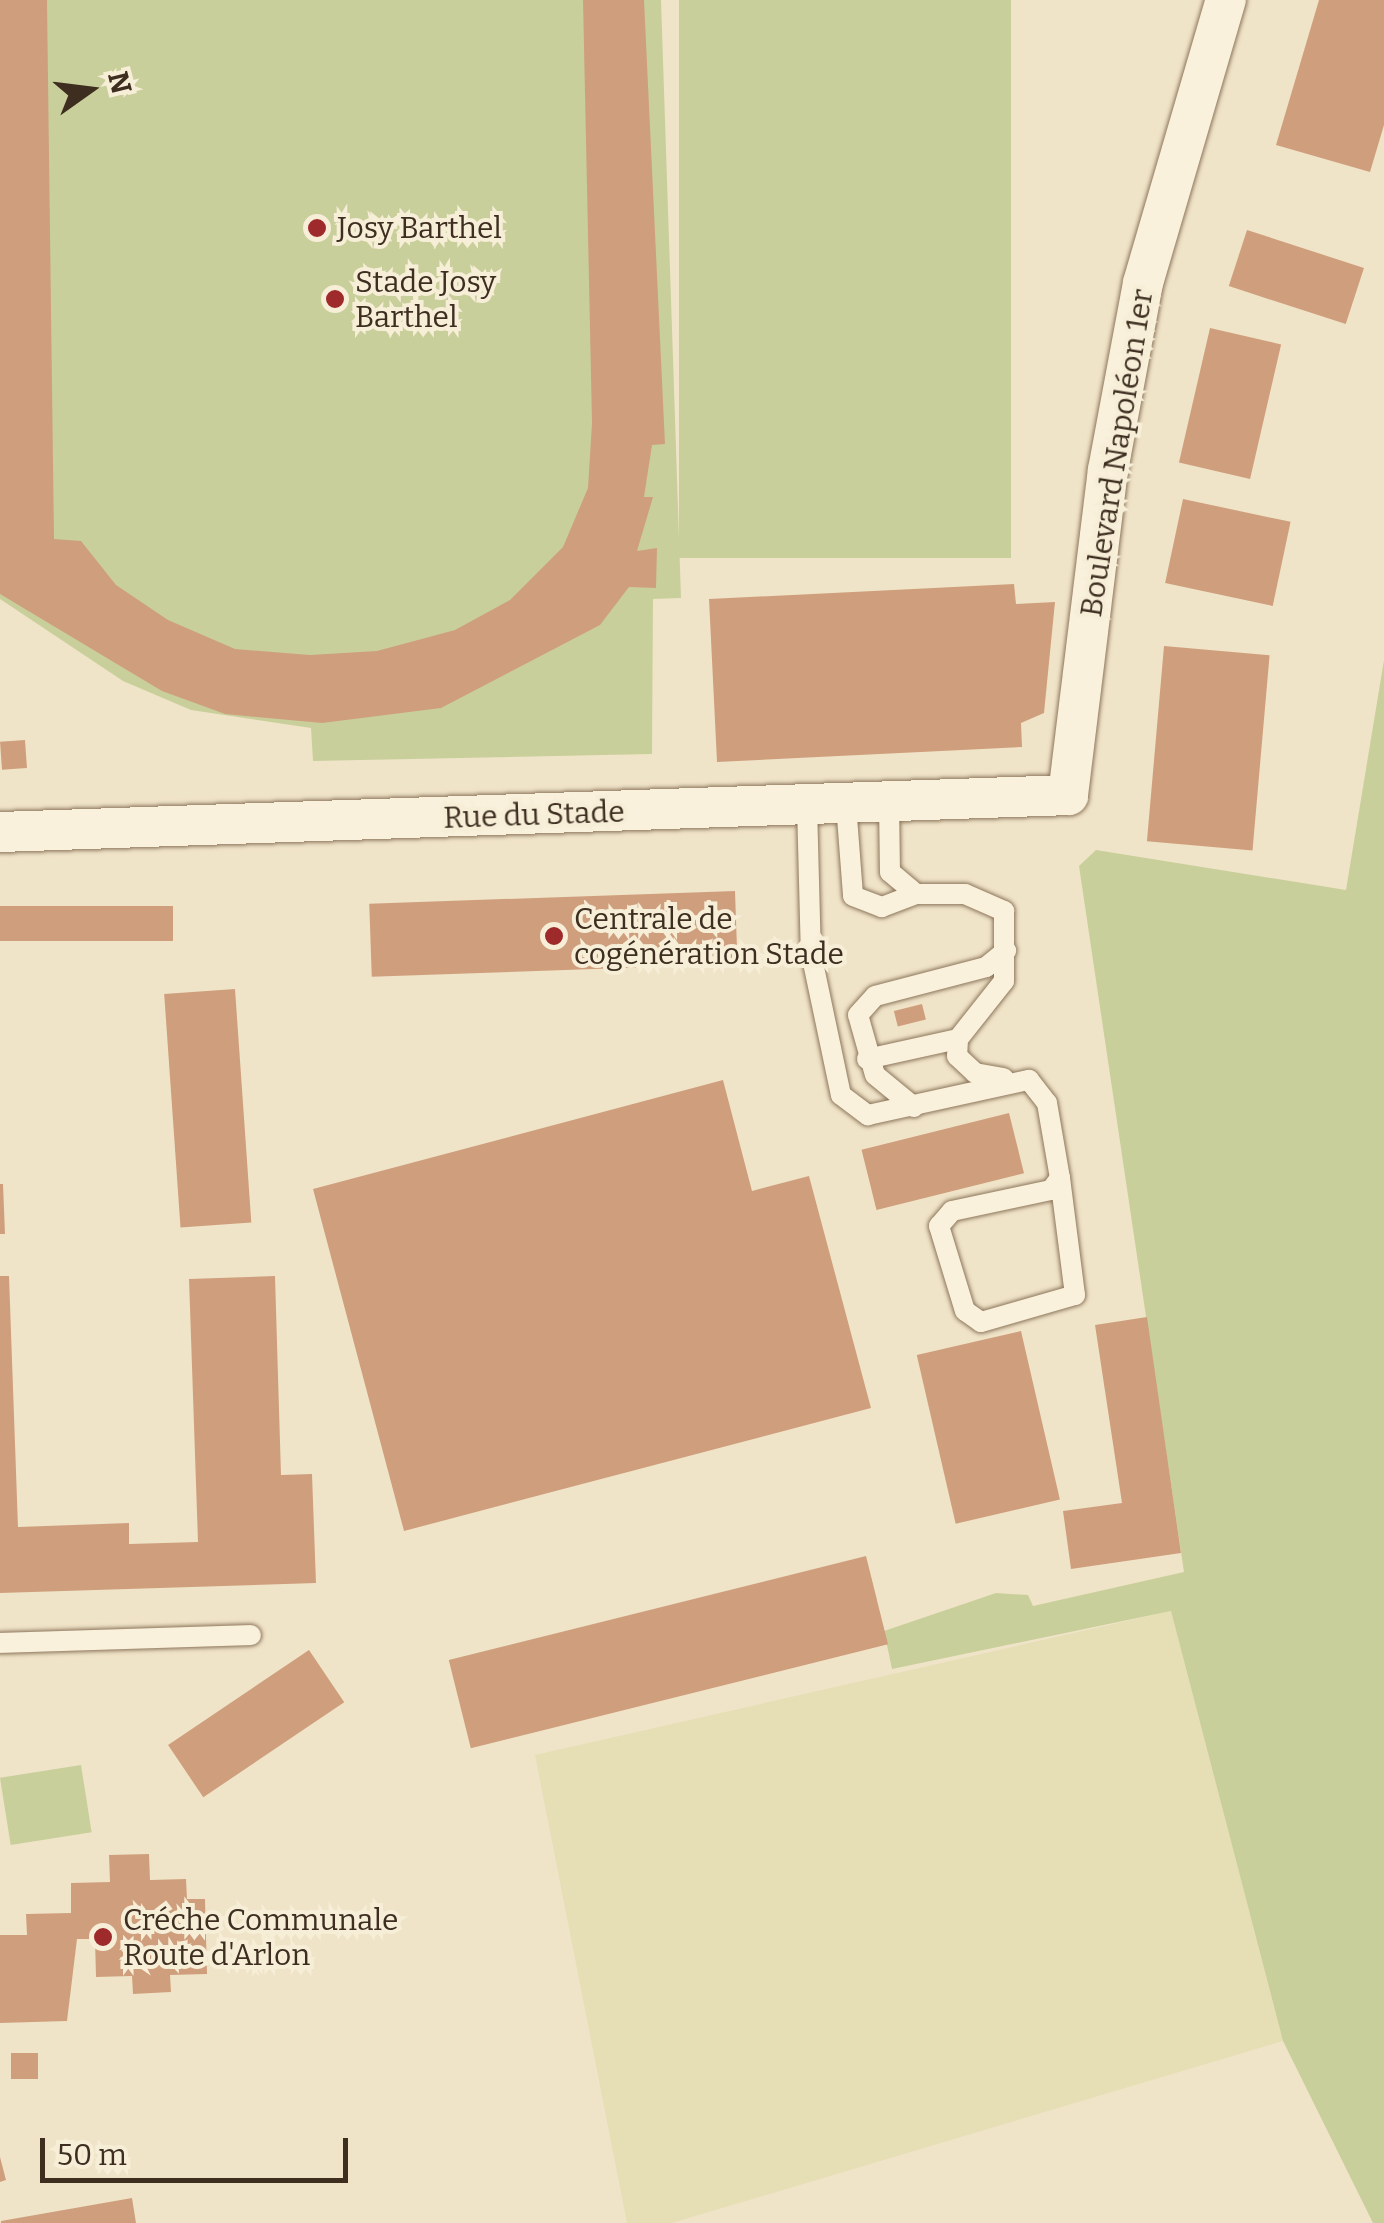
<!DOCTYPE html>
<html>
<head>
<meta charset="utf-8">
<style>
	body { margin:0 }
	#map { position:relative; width:1384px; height:2223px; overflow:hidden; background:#f0e4c8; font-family:Bitter,serif }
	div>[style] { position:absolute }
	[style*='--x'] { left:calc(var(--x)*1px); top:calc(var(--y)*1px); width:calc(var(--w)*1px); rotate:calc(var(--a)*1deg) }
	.farmland>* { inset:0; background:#e6deb5 }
	.green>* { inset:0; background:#c9cf9b; transform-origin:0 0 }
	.building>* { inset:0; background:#cf9f7d; transform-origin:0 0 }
	.roads { filter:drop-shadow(0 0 2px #8d765c) drop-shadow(0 0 2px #8d765c) }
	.service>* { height:20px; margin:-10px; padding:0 10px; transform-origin:10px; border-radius:10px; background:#faf1dc }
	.minor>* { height:40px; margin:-20px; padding:0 20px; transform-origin:20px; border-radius:20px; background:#faf1dc }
	.dots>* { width:28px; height:28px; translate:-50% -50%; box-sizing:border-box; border:5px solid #f7eed8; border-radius:50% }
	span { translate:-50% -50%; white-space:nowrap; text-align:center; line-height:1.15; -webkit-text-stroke:8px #f7eed8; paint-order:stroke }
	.poi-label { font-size:30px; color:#3d2e20 }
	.left { translate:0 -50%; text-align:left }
	.street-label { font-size:30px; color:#3d2e20 }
	.north { position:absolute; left:40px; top:40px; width:100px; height:100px; -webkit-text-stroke:8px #f7eed8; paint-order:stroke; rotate:76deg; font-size:28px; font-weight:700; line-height:40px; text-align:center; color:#3d2e20 }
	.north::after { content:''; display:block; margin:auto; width:35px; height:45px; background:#3d2e20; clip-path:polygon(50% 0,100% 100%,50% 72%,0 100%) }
	.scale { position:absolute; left:40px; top:2138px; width:308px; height:45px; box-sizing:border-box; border:5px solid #3d2e20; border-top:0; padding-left:12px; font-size:30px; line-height:35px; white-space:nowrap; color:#3d2e20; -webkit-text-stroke:8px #f7eed8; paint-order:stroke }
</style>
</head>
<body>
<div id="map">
	<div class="farmland">
		<i style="clip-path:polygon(1171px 1611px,1283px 2041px,672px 2223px,627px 2223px,535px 1755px)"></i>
	</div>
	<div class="green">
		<i style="clip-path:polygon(0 0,661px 0,681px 598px,653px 599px,652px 754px,313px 761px,311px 728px,191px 710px,123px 681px,0 599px)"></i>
		<i style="left:679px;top:0;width:332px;height:558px"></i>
		<i style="clip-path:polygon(1384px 660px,1384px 2223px,1373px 2223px,1283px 2041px,1171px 1611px,892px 1669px,884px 1631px,996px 1593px,1028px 1595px,1033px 1606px,1184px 1572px,1079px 866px,1096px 850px,1346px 890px)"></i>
		<i style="left:81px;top:1765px;width:68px;height:82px;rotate:81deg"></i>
	</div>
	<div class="building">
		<i style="clip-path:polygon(0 0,47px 0,54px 539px,81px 541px,116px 585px,168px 620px,235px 649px,310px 655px,377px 651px,455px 630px,510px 600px,563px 547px,588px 488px,592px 423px,583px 0,644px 0,665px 444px,652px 445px,644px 497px,653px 497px,637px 551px,657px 548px,656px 588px,629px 587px,600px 625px,441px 708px,322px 723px,225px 714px,162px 691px,0 594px)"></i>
		<i style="clip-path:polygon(1319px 0,1384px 0,1384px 125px,1370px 172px,1276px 145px)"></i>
		<i style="left:1247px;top:230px;width:123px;height:59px;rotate:18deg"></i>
		<i style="left:1210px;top:328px;width:73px;height:138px;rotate:13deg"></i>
		<i style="left:1183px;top:499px;width:110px;height:86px;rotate:12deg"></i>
		<i style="clip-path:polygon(1014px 584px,1016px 604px,1055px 602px,1044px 713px,1021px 723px,1022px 747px,717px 762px,709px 599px)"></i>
		<i style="left:1164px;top:646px;width:106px;height:196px;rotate:5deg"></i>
		<i style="left:25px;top:740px;width:28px;height:25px;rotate:86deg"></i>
		<i style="left:735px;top:891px;width:73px;height:366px;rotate:88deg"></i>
		<i style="left:173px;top:906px;width:35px;height:173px;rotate:90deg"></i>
		<i style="left:235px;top:989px;width:234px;height:71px;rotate:86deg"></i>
		<i style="left:922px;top:1004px;width:16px;height:29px;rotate:76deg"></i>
		<i style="clip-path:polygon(723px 1080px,752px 1191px,809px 1176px,871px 1408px,404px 1531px,313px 1189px)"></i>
		<i style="left:1009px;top:1113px;width:62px;height:152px;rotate:76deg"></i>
		<i style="clip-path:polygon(0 1184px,3px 1184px,5px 1234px,0 1234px)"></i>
		<i style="clip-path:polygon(0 1276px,9px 1276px,18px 1527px,129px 1523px,129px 1544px,198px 1542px,189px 1279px,275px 1276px,281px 1475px,312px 1474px,316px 1583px,0 1593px)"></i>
		<i style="clip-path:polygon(1147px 1317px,1181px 1553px,1071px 1569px,1063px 1511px,1122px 1503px,1095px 1325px)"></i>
		<i style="left:1021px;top:1331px;width:173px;height:107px;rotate:77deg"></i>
		<i style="left:866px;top:1556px;width:91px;height:430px;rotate:76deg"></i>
		<i style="left:309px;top:1650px;width:63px;height:170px;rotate:56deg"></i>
		<i style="clip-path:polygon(149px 1854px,150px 1880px,186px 1879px,187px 1899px,205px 1899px,207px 1974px,170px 1975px,171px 1992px,133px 1994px,132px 1976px,96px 1977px,95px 1939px,77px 1939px,67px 2021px,0 2023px,0 1935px,27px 1935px,26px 1914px,71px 1913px,71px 1883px,110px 1882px,109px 1855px)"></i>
		<i style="left:11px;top:2053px;width:27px;height:26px"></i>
		<i style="clip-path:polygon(0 2157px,6px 2180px,0 2182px)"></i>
		<i style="clip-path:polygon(132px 2198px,136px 2223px,1px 2223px,1px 2221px)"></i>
	</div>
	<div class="roads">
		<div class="service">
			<i style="--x:889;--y:802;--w:70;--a:89.2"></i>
			<i style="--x:890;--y:872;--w:34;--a:40"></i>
			<i style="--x:846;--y:804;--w:92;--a:85.6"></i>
			<i style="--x:853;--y:896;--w:31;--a:21"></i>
			<i style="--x:882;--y:907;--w:36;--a:-21"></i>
			<i style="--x:916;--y:894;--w:49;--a:0"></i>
			<i style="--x:965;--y:894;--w:43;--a:23.6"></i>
			<i style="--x:1004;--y:911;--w:70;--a:90"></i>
			<i style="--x:1004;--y:981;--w:74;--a:128.4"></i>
			<i style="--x:958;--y:1039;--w:17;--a:93"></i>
			<i style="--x:957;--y:1056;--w:25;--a:43"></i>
			<i style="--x:975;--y:1073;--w:29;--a:10"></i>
			<i style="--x:807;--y:805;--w:148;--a:88.5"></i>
			<i style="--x:811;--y:953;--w:145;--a:78.1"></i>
			<i style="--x:841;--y:1095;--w:34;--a:37"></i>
			<i style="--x:868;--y:1115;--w:165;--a:-12.3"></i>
			<i style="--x:1029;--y:1080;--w:29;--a:52"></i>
			<i style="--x:1047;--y:1103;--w:76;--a:80.2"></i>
			<i style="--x:1060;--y:1178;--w:118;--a:82.7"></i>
			<i style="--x:1075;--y:1295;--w:98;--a:164"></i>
			<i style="--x:981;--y:1322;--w:19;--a:-145"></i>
			<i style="--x:965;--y:1311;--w:89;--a:-107"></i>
			<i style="--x:939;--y:1226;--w:20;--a:-49"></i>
			<i style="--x:952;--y:1211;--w:101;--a:-12"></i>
			<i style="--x:1051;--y:1190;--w:15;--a:-53"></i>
			<i style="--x:867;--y:1059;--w:93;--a:-12.4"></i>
			<i style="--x:914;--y:1107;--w:50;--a:-140.6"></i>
			<i style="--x:875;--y:1075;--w:62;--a:-105.8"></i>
			<i style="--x:858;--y:1015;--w:25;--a:-48"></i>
			<i style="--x:875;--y:996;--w:115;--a:-14.6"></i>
			<i style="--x:986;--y:967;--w:26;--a:-39"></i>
			<i style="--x:0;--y:1643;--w:251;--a:-1.8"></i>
		</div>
		<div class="minor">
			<i style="--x:0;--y:832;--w:1069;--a:-1.98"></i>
			<i style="--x:1068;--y:795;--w:327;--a:-83"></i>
			<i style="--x:1108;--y:470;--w:190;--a:-79.4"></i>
			<i style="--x:1143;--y:283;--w:295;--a:-73.7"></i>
		</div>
	</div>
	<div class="dots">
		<i style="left:317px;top:228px;background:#9e2a2b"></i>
		<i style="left:335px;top:299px;background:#9e2a2b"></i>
		<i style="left:554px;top:936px;background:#9e2a2b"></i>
		<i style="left:103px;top:1937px;background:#9e2a2b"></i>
	</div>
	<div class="poi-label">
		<span class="left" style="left:337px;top:228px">Josy Barthel</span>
		<span class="left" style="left:355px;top:299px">Stade Josy<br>Barthel</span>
		<span class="left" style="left:574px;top:936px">Centrale de<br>cogénération Stade</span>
		<span class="left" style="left:123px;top:1937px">Créche Communale<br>Route d'Arlon</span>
	</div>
	<div class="street-label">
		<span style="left:1117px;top:453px;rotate:-81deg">Boulevard Napoléon 1er</span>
		<span style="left:534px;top:815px;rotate:-2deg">Rue du Stade</span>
	</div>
	<div class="north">N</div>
	<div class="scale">50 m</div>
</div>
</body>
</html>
